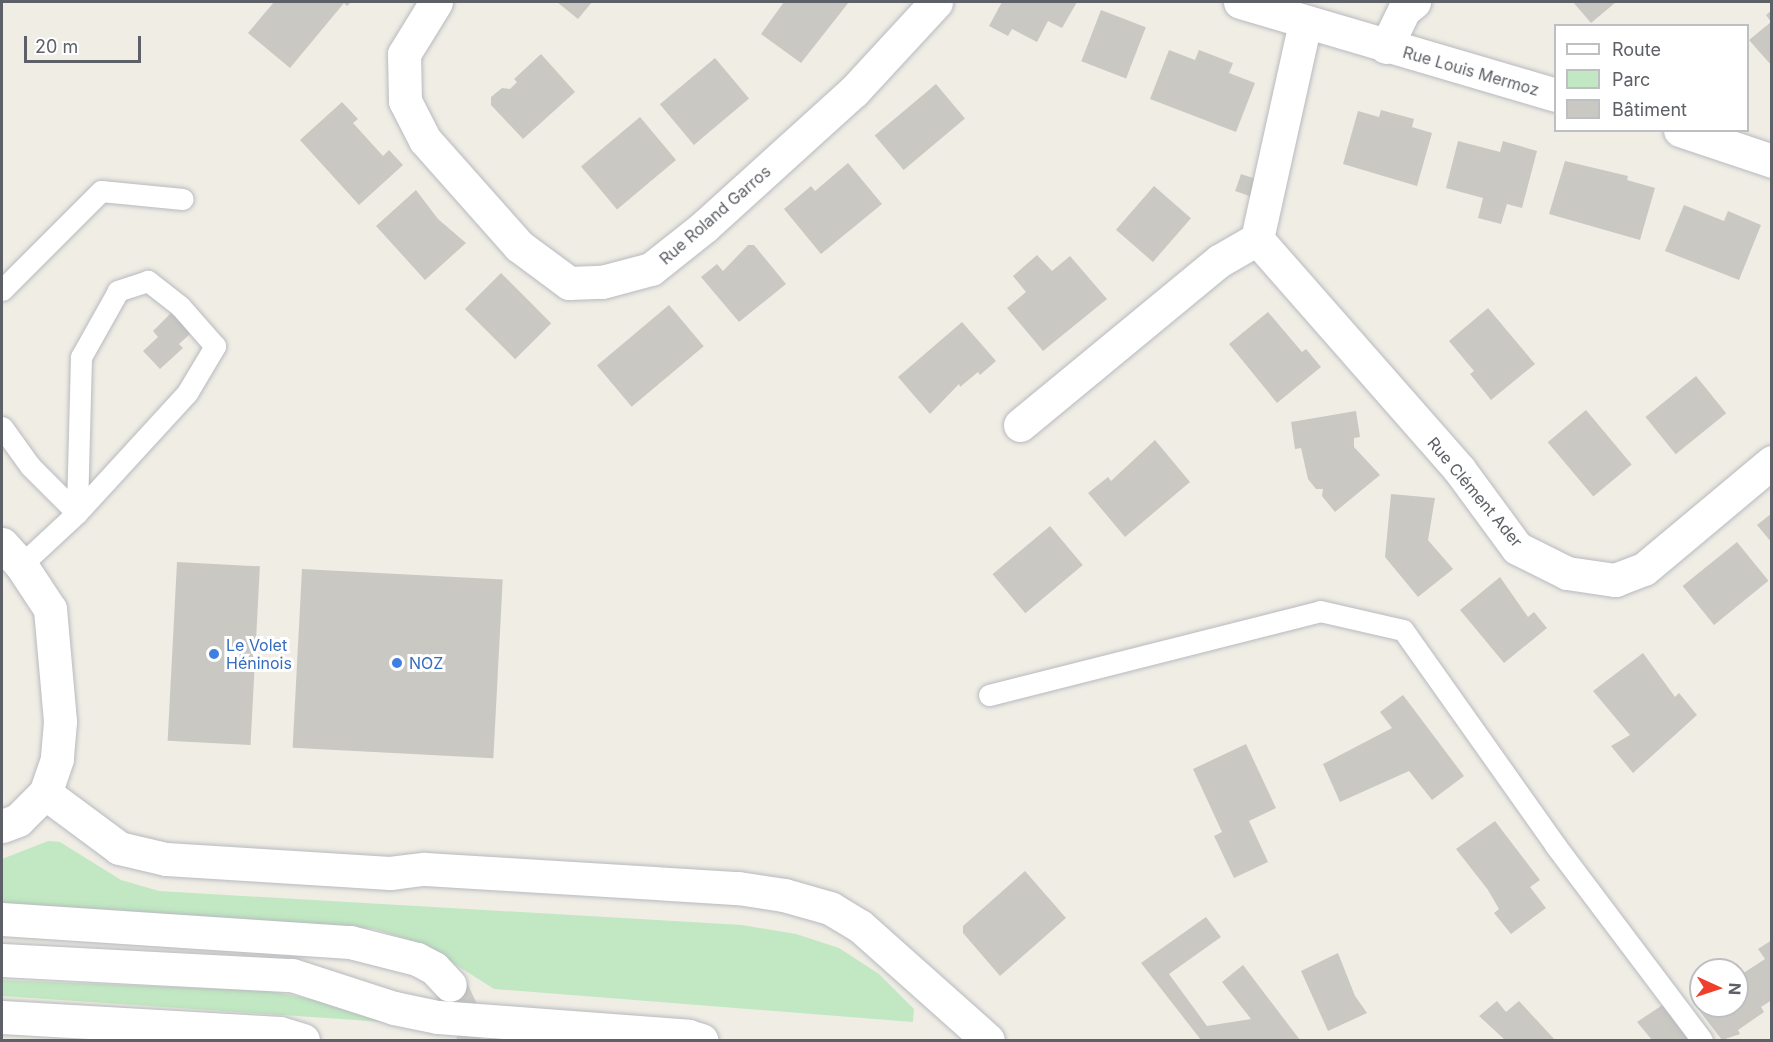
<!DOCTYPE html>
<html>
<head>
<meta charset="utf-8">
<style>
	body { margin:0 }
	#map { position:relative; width:1773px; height:1042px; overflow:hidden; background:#f0ede5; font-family:Inter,sans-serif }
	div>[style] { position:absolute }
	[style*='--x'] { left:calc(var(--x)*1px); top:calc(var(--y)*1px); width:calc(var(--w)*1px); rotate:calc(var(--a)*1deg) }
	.green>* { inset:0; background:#c1e8c2 }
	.building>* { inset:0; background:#cac8c2; transform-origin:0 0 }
	.secondary-tunnel>* { height:33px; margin-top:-16.5px; transform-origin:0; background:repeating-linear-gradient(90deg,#cbcac5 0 33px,transparent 0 49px) }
	.roads { filter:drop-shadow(0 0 2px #b7babf) drop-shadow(0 0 2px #b7babf) }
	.lane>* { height:21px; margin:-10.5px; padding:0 10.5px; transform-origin:10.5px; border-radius:10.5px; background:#fff }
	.street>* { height:33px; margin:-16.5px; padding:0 16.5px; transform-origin:16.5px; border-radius:16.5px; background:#fff }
	.secondary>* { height:33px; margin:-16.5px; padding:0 16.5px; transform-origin:16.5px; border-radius:16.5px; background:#fff }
	.dots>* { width:16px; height:16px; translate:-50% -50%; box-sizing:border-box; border:3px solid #fff; border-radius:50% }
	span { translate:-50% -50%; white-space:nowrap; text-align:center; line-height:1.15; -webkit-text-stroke:6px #fff; paint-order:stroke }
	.street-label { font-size:16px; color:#5d6066 }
	.shop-label { font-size:16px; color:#366cbe }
	.left { translate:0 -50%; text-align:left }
	.frame { position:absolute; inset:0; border:3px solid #5d6066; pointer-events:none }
	.legend { position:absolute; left:1554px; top:24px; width:195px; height:108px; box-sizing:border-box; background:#fff; border:2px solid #bebfc2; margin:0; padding:8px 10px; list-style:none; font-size:18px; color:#5d6066 }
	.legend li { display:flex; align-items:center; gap:12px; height:30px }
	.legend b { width:30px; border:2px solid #bebfc2 }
	.north { position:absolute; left:1689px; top:958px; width:60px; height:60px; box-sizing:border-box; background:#fff; border:2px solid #bebfc2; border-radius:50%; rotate:93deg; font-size:16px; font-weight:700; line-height:24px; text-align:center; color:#5d6066 }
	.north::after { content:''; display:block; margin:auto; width:21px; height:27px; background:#ef3f2c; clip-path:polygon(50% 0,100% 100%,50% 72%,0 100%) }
	.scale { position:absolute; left:24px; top:36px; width:117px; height:27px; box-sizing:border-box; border:3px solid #5d6066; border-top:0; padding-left:8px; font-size:18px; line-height:21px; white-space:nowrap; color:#5d6066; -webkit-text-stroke:4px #fff; paint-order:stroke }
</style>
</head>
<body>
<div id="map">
	<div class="green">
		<i style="clip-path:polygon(48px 841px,60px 842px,121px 880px,159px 891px,742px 925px,796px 934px,839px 948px,879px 974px,914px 1009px,913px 1022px,494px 989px,425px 945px,375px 929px,2px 905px,2px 859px)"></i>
		<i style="clip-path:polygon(2px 980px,270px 991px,364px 1010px,385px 1022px,2px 996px)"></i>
	</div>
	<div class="building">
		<i style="clip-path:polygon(274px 2px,351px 2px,347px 6px,344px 3px,290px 68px,248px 33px)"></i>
		<i style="clip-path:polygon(557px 2px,592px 2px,578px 19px)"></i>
		<i style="clip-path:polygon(784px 2px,849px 2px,801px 63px,761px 34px)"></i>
		<i style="clip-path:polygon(1002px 2px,1077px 2px,1062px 28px,1048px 21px,1037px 42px,1012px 29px,1008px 36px,989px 26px)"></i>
		<i style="clip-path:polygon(1573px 2px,1616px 2px,1591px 23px)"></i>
		<i style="left:1101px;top:10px;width:48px;height:55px;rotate:21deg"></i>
		<i style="clip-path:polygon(1772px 10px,1772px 66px,1749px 40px,1771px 22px,1766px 15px)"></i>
		<i style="clip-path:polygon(1169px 50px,1195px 60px,1199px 50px,1233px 63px,1229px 73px,1255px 83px,1236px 132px,1150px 99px)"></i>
		<i style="clip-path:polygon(541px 54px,575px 92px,523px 139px,491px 105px,491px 97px,502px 88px,510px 89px,517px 82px,514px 79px)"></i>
		<i style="left:715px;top:58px;width:53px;height:72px;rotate:50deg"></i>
		<i style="left:936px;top:84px;width:45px;height:80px;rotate:50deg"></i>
		<i style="clip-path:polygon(342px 102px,358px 119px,353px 123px,383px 156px,389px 150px,403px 165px,359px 205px,300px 140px)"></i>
		<i style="clip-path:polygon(1381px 110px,1414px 119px,1412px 127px,1432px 133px,1417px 186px,1343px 164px,1358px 111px,1379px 117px)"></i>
		<i style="left:640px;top:117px;width:56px;height:77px;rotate:50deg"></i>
		<i style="clip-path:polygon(1458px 141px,1500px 152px,1503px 141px,1537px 151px,1522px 208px,1507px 204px,1501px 224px,1478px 218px,1483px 198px,1446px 188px)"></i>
		<i style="clip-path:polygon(1565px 161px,1628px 176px,1627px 180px,1655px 188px,1640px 240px,1549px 214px)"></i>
		<i style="clip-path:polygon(848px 163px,882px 204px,821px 254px,784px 209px,811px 186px,815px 191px)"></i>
		<i style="left:1241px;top:174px;width:18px;height:18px;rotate:19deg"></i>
		<i style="left:1154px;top:186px;width:49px;height:58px;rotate:41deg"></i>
		<i style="clip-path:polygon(416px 190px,438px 219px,466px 243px,425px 280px,376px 226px)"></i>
		<i style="clip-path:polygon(1684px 205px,1724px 221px,1728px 211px,1761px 225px,1739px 280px,1665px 251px)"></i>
		<i style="clip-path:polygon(748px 245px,754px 245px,786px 284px,739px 322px,701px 277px,717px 264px,723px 271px)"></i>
		<i style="clip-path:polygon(1037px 255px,1052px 271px,1070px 256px,1107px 299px,1043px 351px,1007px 308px,1026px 292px,1013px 276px)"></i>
		<i style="left:501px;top:273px;width:71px;height:51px;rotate:45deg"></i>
		<i style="left:669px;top:305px;width:54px;height:94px;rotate:50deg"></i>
		<i style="clip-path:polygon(1488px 308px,1535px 364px,1491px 400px,1470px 374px,1474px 371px,1449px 341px)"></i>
		<i style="clip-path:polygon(1268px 312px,1302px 352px,1306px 349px,1321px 367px,1277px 403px,1229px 344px)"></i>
		<i style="clip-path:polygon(171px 313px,191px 333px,179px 344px,183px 348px,160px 369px,143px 351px,158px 337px,153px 331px)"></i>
		<i style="clip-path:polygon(962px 322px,996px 361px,980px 375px,978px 372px,960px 387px,959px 384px,930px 414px,898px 377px)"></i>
		<i style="left:1696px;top:376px;width:48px;height:65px;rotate:51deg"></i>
		<i style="left:1586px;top:410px;width:71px;height:50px;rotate:50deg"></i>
		<i style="clip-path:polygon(1356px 411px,1360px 437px,1354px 438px,1354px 447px,1380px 475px,1335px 512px,1322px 496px,1323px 489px,1316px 489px,1308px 479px,1301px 448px,1295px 449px,1291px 422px)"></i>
		<i style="clip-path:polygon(1155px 440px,1190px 482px,1125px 537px,1088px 493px,1108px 477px,1111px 481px)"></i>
		<i style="clip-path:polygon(1391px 494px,1435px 498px,1428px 540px,1453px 569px,1418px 597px,1385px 557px)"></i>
		<i style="clip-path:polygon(1772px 513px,1772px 543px,1757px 525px)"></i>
		<i style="left:1050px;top:526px;width:51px;height:75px;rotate:50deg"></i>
		<i style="left:1737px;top:542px;width:50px;height:70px;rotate:51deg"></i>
		<i style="left:177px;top:562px;width:83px;height:179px;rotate:3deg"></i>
		<i style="left:302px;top:569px;width:201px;height:179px;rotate:3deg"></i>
		<i style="clip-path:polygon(1500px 577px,1528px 617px,1534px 612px,1547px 628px,1504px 663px,1460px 610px)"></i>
		<i style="clip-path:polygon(1643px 653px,1675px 697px,1679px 693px,1697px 715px,1633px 773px,1611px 746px,1630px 735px,1593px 691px)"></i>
		<i style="clip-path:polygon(1403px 695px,1464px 776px,1432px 800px,1409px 771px,1340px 802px,1323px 764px,1392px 728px,1380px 712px)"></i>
		<i style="clip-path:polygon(1246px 744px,1276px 808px,1249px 821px,1268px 862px,1234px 878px,1214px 836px,1222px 832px,1193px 769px)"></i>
		<i style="clip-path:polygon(1495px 821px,1540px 880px,1530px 887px,1546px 908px,1511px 934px,1494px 913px,1499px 909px,1488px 890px,1456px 849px)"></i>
		<i style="clip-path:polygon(1025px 871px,1066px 918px,1000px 976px,963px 933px,963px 926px)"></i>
		<i style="clip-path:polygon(1206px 917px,1221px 937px,1169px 974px,1207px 1026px,1251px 1019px,1222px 982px,1243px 965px,1300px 1040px,1201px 1040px,1141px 963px)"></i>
		<i style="clip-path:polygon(1772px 940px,1772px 1000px,1761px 1007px,1764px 1012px,1738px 1030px,1740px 1034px,1722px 1040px,1692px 1001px,1701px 994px,1701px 1006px,1737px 1006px,1737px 973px,1739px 976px,1765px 959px,1758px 949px)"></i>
		<i style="clip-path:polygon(1338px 953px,1355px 996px,1367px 1013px,1328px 1031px,1301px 971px)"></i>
		<i style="clip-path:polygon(1497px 1001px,1506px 1012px,1519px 1001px,1555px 1040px,1505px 1040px,1479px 1016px)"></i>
		<i style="clip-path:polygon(1664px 1004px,1691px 1040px,1652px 1040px,1637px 1022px)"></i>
	</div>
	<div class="secondary-tunnel">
		<i style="--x:450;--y:985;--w:61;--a:64.7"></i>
	</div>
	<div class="roads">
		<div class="lane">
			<i style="--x:2;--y:290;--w:140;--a:-45"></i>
			<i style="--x:101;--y:191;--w:82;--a:5.6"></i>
			<i style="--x:2;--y:427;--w:48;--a:54.3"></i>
			<i style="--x:30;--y:466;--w:66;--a:45"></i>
			<i style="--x:21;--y:565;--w:76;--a:-42.9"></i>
			<i style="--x:77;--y:513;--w:163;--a:-47.5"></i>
			<i style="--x:187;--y:393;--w:55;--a:-59.2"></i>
			<i style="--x:215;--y:346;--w:53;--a:-131.2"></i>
			<i style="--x:180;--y:306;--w:41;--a:-142"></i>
			<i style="--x:148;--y:281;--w:32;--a:162"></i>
			<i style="--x:118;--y:291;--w:76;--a:119.3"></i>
			<i style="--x:81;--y:357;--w:156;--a:91.5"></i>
			<i style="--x:989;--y:695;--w:341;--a:-14.2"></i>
			<i style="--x:1320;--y:611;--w:85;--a:12.9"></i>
			<i style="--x:1403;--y:630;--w:263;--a:54.7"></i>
			<i style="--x:1555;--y:845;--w:244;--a:53"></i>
		</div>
		<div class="street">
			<i style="--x:436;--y:2;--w:61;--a:121.6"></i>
			<i style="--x:404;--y:54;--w:47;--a:88.8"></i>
			<i style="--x:405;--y:101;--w:44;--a:62.9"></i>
			<i style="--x:425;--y:140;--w:142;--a:48.4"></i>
			<i style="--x:519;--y:246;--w:62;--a:36.5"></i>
			<i style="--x:569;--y:283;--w:33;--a:-2"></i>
			<i style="--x:602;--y:282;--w:51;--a:-14.9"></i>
			<i style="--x:651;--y:269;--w:69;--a:-38.5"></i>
			<i style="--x:705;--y:226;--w:201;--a:-42.2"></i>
			<i style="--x:854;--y:91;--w:121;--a:-47.3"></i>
			<i style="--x:1240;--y:2;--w:329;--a:16.4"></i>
			<i style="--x:1386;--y:47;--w:41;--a:-64.1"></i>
			<i style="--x:1404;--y:10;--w:13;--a:-39"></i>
			<i style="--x:1680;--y:130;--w:97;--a:18.6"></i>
			<i style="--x:1257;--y:239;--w:306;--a:48.7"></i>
			<i style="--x:1459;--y:469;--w:98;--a:53.7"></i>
			<i style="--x:1517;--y:548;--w:56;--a:26.6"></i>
			<i style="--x:1567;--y:573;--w:49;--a:8.3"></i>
			<i style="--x:1615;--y:580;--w:31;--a:-21"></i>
			<i style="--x:1644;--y:569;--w:167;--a:-39.9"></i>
			<i style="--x:1020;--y:425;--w:258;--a:-39.5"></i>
			<i style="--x:1219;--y:261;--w:44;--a:-30.1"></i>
			<i style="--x:1257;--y:239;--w:222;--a:-77.5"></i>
			<i style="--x:2;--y:544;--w:28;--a:48"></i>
			<i style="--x:21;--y:565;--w:53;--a:56.6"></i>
			<i style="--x:50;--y:609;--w:113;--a:84.9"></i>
			<i style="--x:60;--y:722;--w:37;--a:95"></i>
			<i style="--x:57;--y:759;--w:36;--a:109"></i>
			<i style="--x:45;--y:793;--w:38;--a:135"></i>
			<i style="--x:18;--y:820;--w:17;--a:159"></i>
			<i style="--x:45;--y:793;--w:92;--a:36.6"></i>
			<i style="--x:119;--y:848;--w:48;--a:13.2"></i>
			<i style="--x:166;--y:859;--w:224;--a:3.6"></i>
			<i style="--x:390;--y:873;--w:35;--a:-7"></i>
			<i style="--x:425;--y:869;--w:314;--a:3.5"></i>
			<i style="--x:738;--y:888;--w:47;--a:8.7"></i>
			<i style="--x:784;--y:895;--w:48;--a:15.8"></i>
			<i style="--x:830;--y:908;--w:35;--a:31"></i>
			<i style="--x:860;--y:926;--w:171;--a:41.7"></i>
		</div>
		<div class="secondary">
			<i style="--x:2;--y:919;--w:349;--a:3.8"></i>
			<i style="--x:350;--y:942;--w:69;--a:14.2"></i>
			<i style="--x:417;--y:959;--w:19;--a:28"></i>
			<i style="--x:434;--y:968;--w:23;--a:47"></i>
			<i style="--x:2;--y:960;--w:290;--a:3"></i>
			<i style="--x:292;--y:975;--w:107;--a:17.9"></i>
			<i style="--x:394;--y:1008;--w:45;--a:11.6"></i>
			<i style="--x:438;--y:1017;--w:251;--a:4.3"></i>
			<i style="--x:688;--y:1036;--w:14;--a:17"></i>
			<i style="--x:2;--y:1017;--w:278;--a:3.3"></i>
			<i style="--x:280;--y:1033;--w:24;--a:17"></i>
		</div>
	</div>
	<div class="dots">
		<i style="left:214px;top:654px;background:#3f7fe0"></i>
		<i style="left:397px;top:663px;background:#3f7fe0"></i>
	</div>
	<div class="street-label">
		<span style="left:1471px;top:71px;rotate:16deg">Rue Louis Mermoz</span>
		<span style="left:715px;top:215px;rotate:-41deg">Rue Roland Garros</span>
		<span style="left:1475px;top:492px;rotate:50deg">Rue Clément Ader</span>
	</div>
	<div class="shop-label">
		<span class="left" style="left:226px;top:654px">Le Volet<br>Héninois</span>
		<span class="left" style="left:409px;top:663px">NOZ</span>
	</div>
	<div class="frame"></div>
	<ul class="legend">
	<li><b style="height:8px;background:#fff"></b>Route</li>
	<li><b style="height:16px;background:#c1e8c2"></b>Parc</li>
	<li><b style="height:16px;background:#cac8c2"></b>Bâtiment</li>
	</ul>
	<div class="north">N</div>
	<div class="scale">20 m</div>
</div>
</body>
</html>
